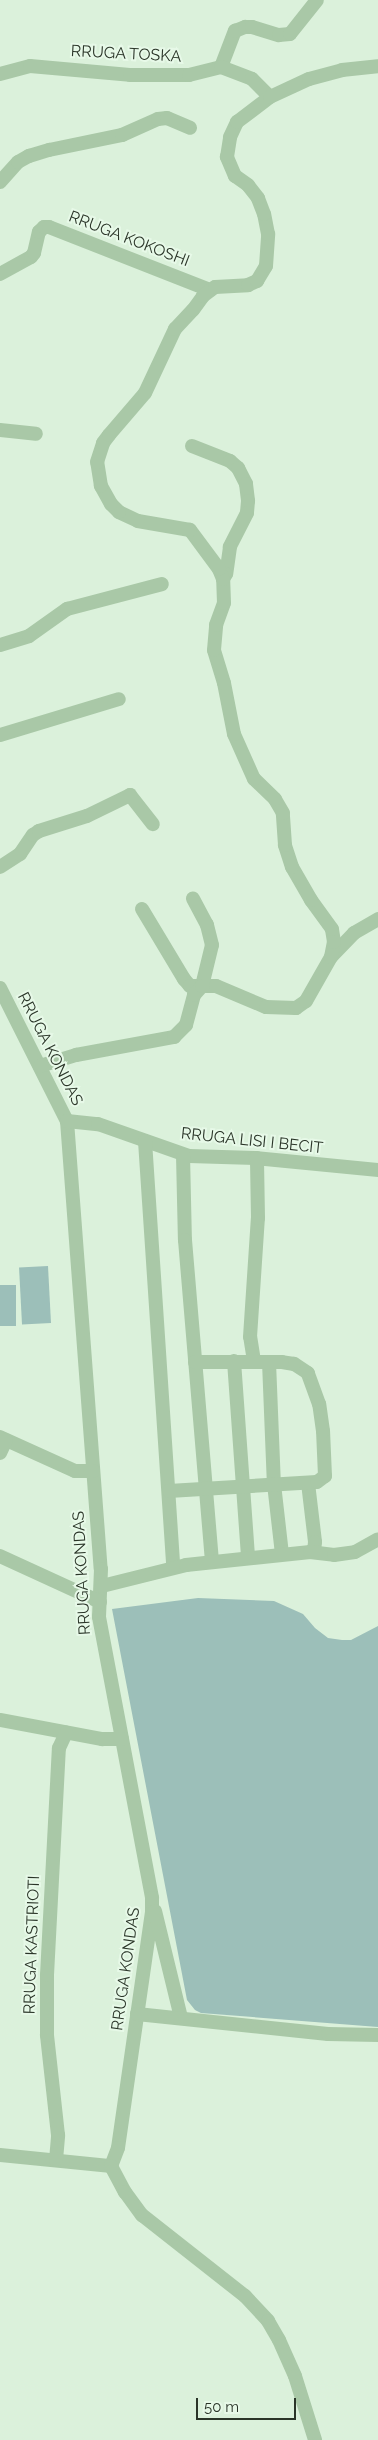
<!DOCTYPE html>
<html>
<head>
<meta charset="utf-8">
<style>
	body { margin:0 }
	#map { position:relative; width:378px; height:2440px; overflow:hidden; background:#dbf1db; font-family:Raleway,sans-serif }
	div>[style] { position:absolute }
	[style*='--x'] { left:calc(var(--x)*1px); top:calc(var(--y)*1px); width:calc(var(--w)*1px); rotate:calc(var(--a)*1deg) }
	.green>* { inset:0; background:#9cbfb9; transform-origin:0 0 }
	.minor>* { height:14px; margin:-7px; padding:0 7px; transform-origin:7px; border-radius:7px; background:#a9c8a7 }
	span { translate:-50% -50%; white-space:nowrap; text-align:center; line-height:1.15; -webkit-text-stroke:4px #e7f9e8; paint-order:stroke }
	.street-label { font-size:16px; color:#2a3528 }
	.scale { position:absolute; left:196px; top:2398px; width:100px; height:22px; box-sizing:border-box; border:2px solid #2a3528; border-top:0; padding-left:6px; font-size:15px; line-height:18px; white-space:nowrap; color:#2a3528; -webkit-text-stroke:4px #e7f9e8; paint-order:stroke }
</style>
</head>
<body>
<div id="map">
	<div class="green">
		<i style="left:48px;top:1266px;width:57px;height:29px;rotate:87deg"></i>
		<i style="left:0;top:1285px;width:16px;height:41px"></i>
		<i style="clip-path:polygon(198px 1598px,274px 1601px,303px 1614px,315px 1628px,328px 1638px,342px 1640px,351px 1640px,378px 1626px,378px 2027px,201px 2013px,195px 2010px,187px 2000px,112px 1609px)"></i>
	</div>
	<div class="minor">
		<i style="--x:221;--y:67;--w:39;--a:-69"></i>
		<i style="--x:235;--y:31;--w:11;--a:-22"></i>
		<i style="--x:245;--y:27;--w:7;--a:0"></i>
		<i style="--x:252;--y:27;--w:28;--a:17"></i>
		<i style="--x:279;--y:35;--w:11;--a:-5"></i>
		<i style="--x:290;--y:34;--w:43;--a:-51.5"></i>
		<i style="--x:0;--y:74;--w:31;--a:-15"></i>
		<i style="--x:30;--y:66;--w:100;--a:5.1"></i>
		<i style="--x:130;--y:75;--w:59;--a:0"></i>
		<i style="--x:189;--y:75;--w:33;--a:-14"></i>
		<i style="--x:221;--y:67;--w:33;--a:21"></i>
		<i style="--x:252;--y:79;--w:25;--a:45"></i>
		<i style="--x:0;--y:182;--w:27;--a:-48"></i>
		<i style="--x:18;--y:162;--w:13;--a:-29"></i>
		<i style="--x:29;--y:156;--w:21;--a:-17"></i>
		<i style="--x:49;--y:150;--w:75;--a:-11.6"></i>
		<i style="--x:122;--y:135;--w:39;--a:-24"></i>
		<i style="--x:158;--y:119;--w:9;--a:-6"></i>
		<i style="--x:167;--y:118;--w:25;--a:23"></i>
		<i style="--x:0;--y:274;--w:35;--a:-29"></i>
		<i style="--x:31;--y:257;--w:5;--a:-53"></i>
		<i style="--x:34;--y:253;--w:22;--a:-77"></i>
		<i style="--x:39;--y:232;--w:7;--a:-45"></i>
		<i style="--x:44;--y:227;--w:5;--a:0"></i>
		<i style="--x:49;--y:227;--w:173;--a:21.4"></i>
		<i style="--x:0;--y:430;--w:36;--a:6"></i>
		<i style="--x:192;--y:446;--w:41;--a:21.5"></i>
		<i style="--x:230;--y:461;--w:11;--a:41"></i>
		<i style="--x:238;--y:468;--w:18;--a:63"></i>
		<i style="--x:246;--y:484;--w:17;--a:83"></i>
		<i style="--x:248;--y:501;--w:12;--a:95"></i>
		<i style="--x:247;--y:513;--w:38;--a:117"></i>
		<i style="--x:230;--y:547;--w:27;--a:98"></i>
		<i style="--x:226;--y:574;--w:6;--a:121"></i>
		<i style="--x:0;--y:645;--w:30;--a:-17"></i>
		<i style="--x:29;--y:636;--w:47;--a:-35.4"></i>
		<i style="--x:67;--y:609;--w:98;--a:-14.7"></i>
		<i style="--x:0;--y:735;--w:124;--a:-16.8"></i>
		<i style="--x:0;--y:867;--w:24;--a:-33"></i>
		<i style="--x:20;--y:854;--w:23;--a:-56"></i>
		<i style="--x:33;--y:835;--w:7;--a:-34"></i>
		<i style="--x:39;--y:831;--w:50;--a:-17.4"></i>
		<i style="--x:87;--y:816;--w:48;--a:-26"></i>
		<i style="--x:130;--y:795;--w:37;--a:52"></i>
		<i style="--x:142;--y:909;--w:82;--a:59"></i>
		<i style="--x:184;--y:979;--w:9;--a:49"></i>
		<i style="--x:190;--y:986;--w:12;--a:0"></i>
		<i style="--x:202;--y:986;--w:42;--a:-76.3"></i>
		<i style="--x:212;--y:945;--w:21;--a:-104"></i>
		<i style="--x:207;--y:925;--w:30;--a:-118"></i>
		<i style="--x:332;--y:956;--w:32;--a:-46"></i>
		<i style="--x:354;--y:933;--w:28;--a:-30"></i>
		<i style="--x:0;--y:988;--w:149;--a:63.3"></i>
		<i style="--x:67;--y:1121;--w:449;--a:85.7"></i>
		<i style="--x:101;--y:1569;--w:48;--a:92.4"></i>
		<i style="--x:99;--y:1617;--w:286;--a:79.3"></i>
		<i style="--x:152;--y:1898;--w:14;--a:90"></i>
		<i style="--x:152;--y:1912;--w:238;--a:98.2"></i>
		<i style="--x:118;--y:2148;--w:19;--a:111"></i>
		<i style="--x:40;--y:1066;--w:38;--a:-17"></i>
		<i style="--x:76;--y:1055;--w:100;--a:-10.4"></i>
		<i style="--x:174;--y:1037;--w:17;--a:-45"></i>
		<i style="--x:186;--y:1025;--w:31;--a:-75"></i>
		<i style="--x:194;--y:995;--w:12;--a:-48"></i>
		<i style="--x:202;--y:986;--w:14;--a:0"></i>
		<i style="--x:216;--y:986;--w:54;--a:22.8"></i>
		<i style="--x:266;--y:1007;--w:30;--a:2"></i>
		<i style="--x:296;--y:1008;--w:12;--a:-35"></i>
		<i style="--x:306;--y:1001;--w:51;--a:-60.4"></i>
		<i style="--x:331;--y:957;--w:15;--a:-79"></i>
		<i style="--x:334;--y:942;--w:13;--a:-99"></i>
		<i style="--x:332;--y:929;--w:36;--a:-126"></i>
		<i style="--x:311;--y:900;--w:38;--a:-120"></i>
		<i style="--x:292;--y:867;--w:23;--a:-108"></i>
		<i style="--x:285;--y:845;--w:32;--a:-94"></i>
		<i style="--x:283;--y:813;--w:16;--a:-120"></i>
		<i style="--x:275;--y:799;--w:29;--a:-136"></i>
		<i style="--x:254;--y:779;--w:49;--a:-114"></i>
		<i style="--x:234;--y:734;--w:52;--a:-101.1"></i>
		<i style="--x:224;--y:683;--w:34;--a:-107"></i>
		<i style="--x:214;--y:650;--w:25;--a:-85"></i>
		<i style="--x:216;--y:625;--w:23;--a:-70"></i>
		<i style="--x:224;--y:603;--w:24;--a:-92"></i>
		<i style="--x:223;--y:579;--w:11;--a:-112"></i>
		<i style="--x:219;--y:569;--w:49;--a:-126.6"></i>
		<i style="--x:190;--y:530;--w:53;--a:-170.2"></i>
		<i style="--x:138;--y:521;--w:21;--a:-155"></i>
		<i style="--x:119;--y:512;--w:11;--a:-135"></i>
		<i style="--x:111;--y:504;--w:21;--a:-119"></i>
		<i style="--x:101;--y:486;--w:24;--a:-99"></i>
		<i style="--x:97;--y:462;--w:20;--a:-72"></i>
		<i style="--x:103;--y:443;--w:10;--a:-53"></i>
		<i style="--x:109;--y:435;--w:55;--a:-49.4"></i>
		<i style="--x:145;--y:393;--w:71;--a:-64.9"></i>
		<i style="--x:175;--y:329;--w:26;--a:-47"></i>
		<i style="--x:193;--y:310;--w:17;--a:-54"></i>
		<i style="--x:203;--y:296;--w:15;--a:-37"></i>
		<i style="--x:215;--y:287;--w:33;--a:-3"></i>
		<i style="--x:248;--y:285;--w:10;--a:-24"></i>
		<i style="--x:257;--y:281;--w:17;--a:-59"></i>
		<i style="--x:266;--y:266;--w:32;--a:-86"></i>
		<i style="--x:268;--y:234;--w:20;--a:-101"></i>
		<i style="--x:264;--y:214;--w:17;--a:-111"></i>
		<i style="--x:258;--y:198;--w:16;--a:-128"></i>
		<i style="--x:248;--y:185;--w:16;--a:-145"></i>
		<i style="--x:235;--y:176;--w:21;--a:-113"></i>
		<i style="--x:227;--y:157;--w:20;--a:-81"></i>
		<i style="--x:230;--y:137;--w:17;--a:-65"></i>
		<i style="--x:237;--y:122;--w:41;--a:-37.1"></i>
		<i style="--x:270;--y:97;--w:43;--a:-24.8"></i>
		<i style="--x:309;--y:79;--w:34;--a:-15"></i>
		<i style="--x:342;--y:70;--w:36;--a:-6"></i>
		<i style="--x:67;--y:1121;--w:31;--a:6"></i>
		<i style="--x:98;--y:1124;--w:96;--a:19.4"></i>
		<i style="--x:189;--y:1156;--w:66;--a:1.7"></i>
		<i style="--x:255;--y:1158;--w:124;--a:5.6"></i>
		<i style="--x:145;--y:1141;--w:427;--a:86.2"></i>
		<i style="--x:183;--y:1155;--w:85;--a:88.7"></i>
		<i style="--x:185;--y:1240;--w:323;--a:85.2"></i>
		<i style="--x:234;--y:1361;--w:196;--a:85.9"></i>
		<i style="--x:254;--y:1361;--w:24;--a:-99"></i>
		<i style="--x:250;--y:1337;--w:119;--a:-86.2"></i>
		<i style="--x:258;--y:1218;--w:60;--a:-91"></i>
		<i style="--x:269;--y:1362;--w:122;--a:87.7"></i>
		<i style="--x:274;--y:1484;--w:70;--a:83.5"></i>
		<i style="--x:0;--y:1437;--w:82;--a:24.4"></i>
		<i style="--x:75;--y:1471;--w:18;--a:0"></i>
		<i style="--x:0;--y:1453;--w:14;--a:-65"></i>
		<i style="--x:308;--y:1483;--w:59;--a:83.2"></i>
		<i style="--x:315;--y:1542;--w:10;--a:96"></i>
		<i style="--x:169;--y:1491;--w:148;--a:-3.5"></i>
		<i style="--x:317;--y:1482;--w:10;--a:-37"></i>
		<i style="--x:325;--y:1476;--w:45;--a:-92.5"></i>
		<i style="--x:323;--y:1431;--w:27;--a:-98"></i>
		<i style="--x:319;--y:1404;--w:33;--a:-110"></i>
		<i style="--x:308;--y:1373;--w:17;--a:-147"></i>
		<i style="--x:294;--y:1364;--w:12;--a:-171"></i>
		<i style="--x:282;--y:1362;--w:87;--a:180"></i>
		<i style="--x:0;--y:1556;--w:110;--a:24.7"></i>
		<i style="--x:102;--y:1586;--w:87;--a:-14"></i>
		<i style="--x:186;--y:1565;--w:125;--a:-6"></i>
		<i style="--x:310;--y:1552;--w:24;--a:7"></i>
		<i style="--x:334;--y:1555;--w:21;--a:-8"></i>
		<i style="--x:355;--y:1552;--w:26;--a:-29"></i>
		<i style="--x:0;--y:1720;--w:104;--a:10.6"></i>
		<i style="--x:102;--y:1739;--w:20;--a:0"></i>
		<i style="--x:155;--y:1911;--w:110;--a:76.3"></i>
		<i style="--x:137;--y:2014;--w:192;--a:6"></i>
		<i style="--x:328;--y:2034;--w:50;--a:1.1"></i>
		<i style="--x:0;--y:2155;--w:112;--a:5.7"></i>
		<i style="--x:56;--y:2160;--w:25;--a:-85"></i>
		<i style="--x:58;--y:2135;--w:101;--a:-96.3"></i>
		<i style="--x:47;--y:2035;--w:60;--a:-90"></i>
		<i style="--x:47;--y:1975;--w:227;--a:-87"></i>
		<i style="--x:59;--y:1748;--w:17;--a:-65"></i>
		<i style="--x:111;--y:2166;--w:30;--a:62"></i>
		<i style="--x:125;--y:2192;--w:29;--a:54"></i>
		<i style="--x:142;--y:2215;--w:131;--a:38.2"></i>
		<i style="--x:245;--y:2296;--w:34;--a:47"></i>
		<i style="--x:268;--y:2321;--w:22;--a:60"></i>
		<i style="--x:279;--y:2340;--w:39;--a:66"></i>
		<i style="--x:295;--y:2376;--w:67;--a:72.6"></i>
	</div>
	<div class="street-label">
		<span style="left:126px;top:54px;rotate:3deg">RRUGA TOSKA</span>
		<span style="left:129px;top:239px;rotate:21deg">RRUGA KOKOSHI</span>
		<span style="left:50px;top:1049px;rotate:63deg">RRUGA KONDAS</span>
		<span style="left:252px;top:1141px;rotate:6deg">RRUGA LISI I BECIT</span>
		<span style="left:82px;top:1573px;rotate:-93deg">RRUGA KONDAS</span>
		<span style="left:32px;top:1945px;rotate:-88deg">RRUGA KASTRIOTI</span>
		<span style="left:126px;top:1969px;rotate:-82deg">RRUGA KONDAS</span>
	</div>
	<div class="scale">50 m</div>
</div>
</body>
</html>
